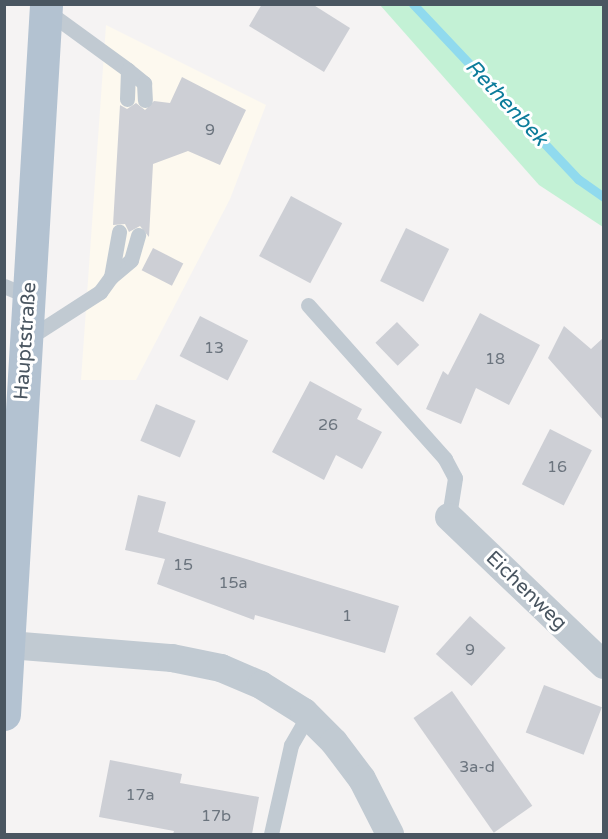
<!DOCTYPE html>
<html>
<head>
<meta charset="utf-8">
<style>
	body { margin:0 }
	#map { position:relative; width:608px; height:839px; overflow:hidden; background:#f5f3f3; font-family:"Varela Round",sans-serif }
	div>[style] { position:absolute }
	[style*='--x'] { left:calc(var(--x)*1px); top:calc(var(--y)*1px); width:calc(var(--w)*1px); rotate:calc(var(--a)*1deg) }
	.commercial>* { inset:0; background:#fdf9ef }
	.green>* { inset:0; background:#c3f1d5 }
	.stream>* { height:9px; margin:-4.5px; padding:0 4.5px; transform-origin:4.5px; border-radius:4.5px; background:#90daee }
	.building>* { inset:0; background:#cdcfd5; transform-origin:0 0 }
	.service>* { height:15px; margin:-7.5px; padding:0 7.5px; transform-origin:7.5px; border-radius:7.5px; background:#c1cad2 }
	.minor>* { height:28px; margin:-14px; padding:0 14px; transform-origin:14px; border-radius:14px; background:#c1cad2 }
	.primary>* { height:33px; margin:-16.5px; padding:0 16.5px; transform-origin:16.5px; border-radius:16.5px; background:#b3c2d1 }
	span { translate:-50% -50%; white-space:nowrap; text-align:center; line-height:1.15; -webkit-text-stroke:6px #fff; paint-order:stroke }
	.number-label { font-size:16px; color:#6b747e }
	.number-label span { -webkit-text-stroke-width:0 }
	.street-label { font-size:20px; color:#4a5661 }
	.water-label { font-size:21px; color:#0c7c9b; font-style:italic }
	.frame { position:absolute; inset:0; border:6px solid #4a5661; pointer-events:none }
</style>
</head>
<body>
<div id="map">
	<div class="commercial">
		<i style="clip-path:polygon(106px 25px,266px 105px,230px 199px,136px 380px,81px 380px)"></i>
	</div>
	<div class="green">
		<i style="clip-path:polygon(380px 5px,603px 5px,603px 227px,539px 185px)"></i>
	</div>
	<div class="stream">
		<i style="--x:413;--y:4;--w:241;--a:46.7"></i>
		<i style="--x:578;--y:179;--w:32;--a:35"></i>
	</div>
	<div class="building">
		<i style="clip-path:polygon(262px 4px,312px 4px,350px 28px,324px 72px,249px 26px)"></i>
		<i style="clip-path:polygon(182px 77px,246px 110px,220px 165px,188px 151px,153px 164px,149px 237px,140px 226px,129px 232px,125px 224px,113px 225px,120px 105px,127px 109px,136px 103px,145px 110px,154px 101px,170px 103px)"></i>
		<i style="left:291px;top:196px;width:58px;height:68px;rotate:28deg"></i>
		<i style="left:406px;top:228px;width:48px;height:59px;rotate:26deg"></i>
		<i style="left:153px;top:248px;width:34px;height:25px;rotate:27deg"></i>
		<i style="clip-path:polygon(480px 313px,540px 345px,509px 405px,476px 388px,461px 424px,426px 409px,443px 371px,448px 375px)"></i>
		<i style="left:200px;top:316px;width:54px;height:45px;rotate:27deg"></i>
		<i style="left:397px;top:322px;width:32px;height:30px;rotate:46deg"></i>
		<i style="clip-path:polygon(564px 326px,591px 349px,603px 338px,603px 420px,548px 358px)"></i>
		<i style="clip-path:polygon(310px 381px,362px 409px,357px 419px,382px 432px,362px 469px,336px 455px,324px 480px,272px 452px)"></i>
		<i style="left:156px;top:404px;width:43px;height:40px;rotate:23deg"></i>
		<i style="left:550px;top:429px;width:47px;height:62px;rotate:27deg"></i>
		<i style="clip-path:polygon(138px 495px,166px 502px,158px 532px,399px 606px,385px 653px,255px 615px,254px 620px,157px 584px,165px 559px,125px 550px)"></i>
		<i style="left:470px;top:616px;width:48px;height:51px;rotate:42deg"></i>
		<i style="left:544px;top:685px;width:62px;height:51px;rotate:21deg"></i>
		<i style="left:452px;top:691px;width:140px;height:47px;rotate:55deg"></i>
		<i style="clip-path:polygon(110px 760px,182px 774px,180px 783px,259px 797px,252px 834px,173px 834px,174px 831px,99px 817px)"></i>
	</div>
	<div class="service">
		<i style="--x:47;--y:11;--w:100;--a:36.1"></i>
		<i style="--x:128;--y:70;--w:29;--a:92"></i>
		<i style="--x:128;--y:70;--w:21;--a:39"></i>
		<i style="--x:144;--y:83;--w:17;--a:87"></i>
		<i style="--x:111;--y:277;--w:26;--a:-40"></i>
		<i style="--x:131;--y:260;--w:26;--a:-74"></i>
		<i style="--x:4;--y:286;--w:28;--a:23"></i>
		<i style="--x:308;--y:305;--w:206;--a:48.3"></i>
		<i style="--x:445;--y:459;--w:21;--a:62"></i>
		<i style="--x:455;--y:478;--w:39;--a:99"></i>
		<i style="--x:27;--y:339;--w:87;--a:-32.8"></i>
		<i style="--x:100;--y:292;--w:19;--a:-54"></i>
		<i style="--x:111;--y:277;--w:46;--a:-79.9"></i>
		<i style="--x:271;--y:834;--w:91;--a:-77.3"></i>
		<i style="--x:291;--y:745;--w:34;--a:-60"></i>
	</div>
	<div class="minor">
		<i style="--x:449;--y:517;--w:214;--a:43.7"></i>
		<i style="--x:9;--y:645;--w:164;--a:4.6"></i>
		<i style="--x:172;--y:658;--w:50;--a:11.5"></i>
		<i style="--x:221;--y:668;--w:43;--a:23"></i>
		<i style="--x:261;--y:685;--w:51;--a:32.1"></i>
		<i style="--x:304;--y:712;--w:42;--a:45"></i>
		<i style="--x:334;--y:742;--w:46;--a:52.9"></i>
		<i style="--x:362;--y:779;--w:62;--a:63"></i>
	</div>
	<div class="primary">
		<i style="--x:4;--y:714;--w:711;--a:-86.61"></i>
	</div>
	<div class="number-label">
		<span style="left:210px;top:130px">9</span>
		<span style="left:214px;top:348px">13</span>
		<span style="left:495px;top:359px">18</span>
		<span style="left:328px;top:425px">26</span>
		<span style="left:557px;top:467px">16</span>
		<span style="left:183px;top:565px">15</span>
		<span style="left:233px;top:583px">15a</span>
		<span style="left:347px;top:616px">1</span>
		<span style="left:470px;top:650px">9</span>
		<span style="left:477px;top:767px">3a-d</span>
		<span style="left:140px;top:795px">17a</span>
		<span style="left:216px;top:816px">17b</span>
	</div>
	<div class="street-label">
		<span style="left:26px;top:341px;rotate:-86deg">Hauptstraße</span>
		<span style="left:526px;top:591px;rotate:44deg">Eichenweg</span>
	</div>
	<div class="water-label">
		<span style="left:506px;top:103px;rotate:47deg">Rethenbek</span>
	</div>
	<div class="frame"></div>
</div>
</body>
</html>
